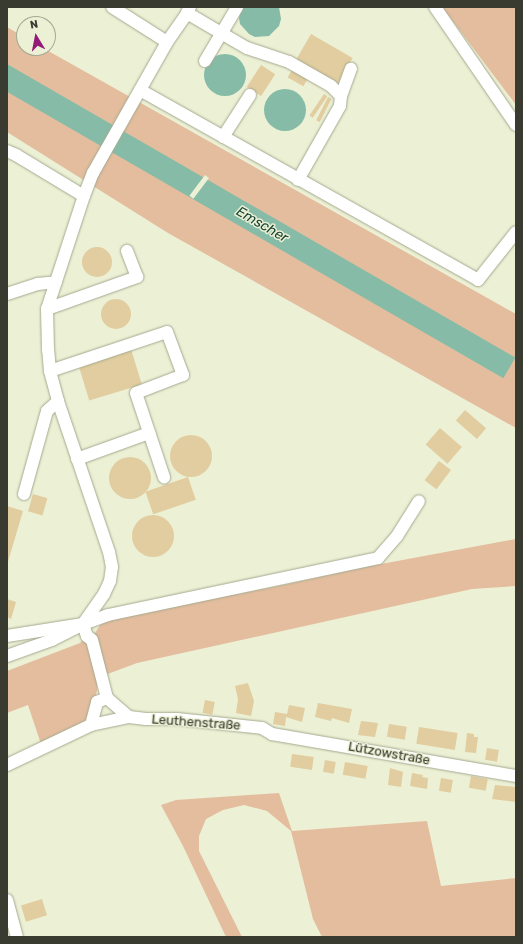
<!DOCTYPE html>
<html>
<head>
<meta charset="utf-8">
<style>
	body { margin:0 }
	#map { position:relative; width:523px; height:944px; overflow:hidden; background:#ecf0d5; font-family:Rubik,sans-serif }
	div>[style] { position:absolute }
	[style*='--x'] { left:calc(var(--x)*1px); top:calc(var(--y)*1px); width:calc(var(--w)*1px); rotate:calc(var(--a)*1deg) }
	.green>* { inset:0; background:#e3bd9e }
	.water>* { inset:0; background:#86bca7; transform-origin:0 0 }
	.round { border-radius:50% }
	.pier>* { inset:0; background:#ecf0d5; transform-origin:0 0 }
	.building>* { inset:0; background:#e1cd9f; transform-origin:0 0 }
	.roads { filter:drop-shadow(0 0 1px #a5a98f) drop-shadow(0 0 1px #a5a98f) }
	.minor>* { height:12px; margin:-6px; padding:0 6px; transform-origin:6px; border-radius:6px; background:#fff }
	span { translate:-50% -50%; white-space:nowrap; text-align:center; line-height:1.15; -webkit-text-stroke:3px #ecf0d5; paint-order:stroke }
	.street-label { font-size:13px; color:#393b30 }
	.water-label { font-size:14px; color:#164435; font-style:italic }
	.frame { position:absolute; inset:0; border:8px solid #393b30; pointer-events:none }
	.north { position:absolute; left:16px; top:16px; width:40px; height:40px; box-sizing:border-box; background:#ecf0d5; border:1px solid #a4a893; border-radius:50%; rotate:350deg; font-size:11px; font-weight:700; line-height:16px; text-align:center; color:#393b30 }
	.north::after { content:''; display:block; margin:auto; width:14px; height:18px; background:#941b77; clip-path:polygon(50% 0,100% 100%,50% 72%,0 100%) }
</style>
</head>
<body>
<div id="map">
	<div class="green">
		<i style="clip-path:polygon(442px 7px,516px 7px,516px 105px,443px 8px)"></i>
		<i style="clip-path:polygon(7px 27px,24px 37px,24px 48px,43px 48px,516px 314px,516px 428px,168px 233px,7px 132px)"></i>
		<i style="clip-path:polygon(516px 539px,516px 586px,472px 589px,137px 663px,97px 678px,97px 691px,87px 720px,76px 728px,41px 744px,28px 705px,7px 713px,7px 671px,80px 643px,87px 636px,95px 633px,100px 625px,111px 618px,274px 587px,365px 567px)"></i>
		<i style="clip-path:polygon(279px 793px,292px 831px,427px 821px,441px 886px,516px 878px,516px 937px,322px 937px,313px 919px,291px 831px,267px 811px,244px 805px,223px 810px,206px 819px,199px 836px,199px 851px,242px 937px,226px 937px,183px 846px,161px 805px,176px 800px)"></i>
	</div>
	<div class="water">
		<i style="clip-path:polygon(241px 7px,279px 7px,281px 19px,279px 26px,269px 36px,255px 37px,249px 34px,240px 24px,239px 18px)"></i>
		<i class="round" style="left:204px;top:54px;width:42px;height:42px"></i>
		<i style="left:7px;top:64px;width:587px;height:24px;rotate:30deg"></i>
		<i class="round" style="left:264px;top:89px;width:42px;height:42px"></i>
	</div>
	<div class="pier">
		<i style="left:205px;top:175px;width:5px;height:26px;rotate:37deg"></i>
	</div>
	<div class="building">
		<i style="left:311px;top:34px;width:48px;height:29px;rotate:30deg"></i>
		<i style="left:261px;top:65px;width:17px;height:26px;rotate:33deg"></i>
		<i style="left:293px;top:68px;width:18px;height:11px;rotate:29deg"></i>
		<i style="left:324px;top:94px;width:4px;height:26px;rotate:34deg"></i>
		<i style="left:328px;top:97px;width:4px;height:26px;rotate:27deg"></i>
		<i class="round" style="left:82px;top:247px;width:30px;height:30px"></i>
		<i class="round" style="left:101px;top:299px;width:30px;height:30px"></i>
		<i style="left:131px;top:349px;width:37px;height:55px;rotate:73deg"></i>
		<i style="left:465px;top:410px;width:28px;height:14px;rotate:41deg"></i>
		<i style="left:440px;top:428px;width:29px;height:22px;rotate:41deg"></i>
		<i class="round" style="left:170px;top:435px;width:42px;height:42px"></i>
		<i class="round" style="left:109px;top:457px;width:42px;height:42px"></i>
		<i style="left:439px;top:461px;width:15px;height:24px;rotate:37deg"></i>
		<i style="left:188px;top:477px;width:24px;height:45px;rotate:71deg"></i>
		<i style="left:33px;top:494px;width:15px;height:18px;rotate:16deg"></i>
		<i style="clip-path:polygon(7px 506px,23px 511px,7px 565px)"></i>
		<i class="round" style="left:132px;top:515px;width:42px;height:42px"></i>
		<i style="clip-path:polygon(7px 599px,16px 602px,11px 619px,7px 617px)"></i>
		<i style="clip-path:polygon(248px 683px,254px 701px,251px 716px,236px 713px,238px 699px,235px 686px)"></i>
		<i style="left:205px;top:700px;width:10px;height:13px;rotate:11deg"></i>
		<i style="clip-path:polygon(318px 703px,352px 709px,349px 723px,332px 718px,331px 721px,315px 717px)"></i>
		<i style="clip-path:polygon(289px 705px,305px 708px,302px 722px,286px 717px,285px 726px,273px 724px,275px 712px,287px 714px)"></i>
		<i style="clip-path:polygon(361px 721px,378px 723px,375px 737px,358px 735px)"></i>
		<i style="left:389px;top:724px;width:18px;height:13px;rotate:9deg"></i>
		<i style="left:419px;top:727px;width:39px;height:17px;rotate:9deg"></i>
		<i style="clip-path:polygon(467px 733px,474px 734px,474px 737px,478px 737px,476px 753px,465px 752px)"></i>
		<i style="left:487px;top:748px;width:12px;height:12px;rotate:9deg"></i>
		<i style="left:292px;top:754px;width:22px;height:13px;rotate:8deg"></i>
		<i style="left:325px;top:760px;width:11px;height:12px;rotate:10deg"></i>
		<i style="left:345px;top:762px;width:23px;height:13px;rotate:10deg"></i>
		<i style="clip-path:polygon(390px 768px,403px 772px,401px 787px,388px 785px)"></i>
		<i style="clip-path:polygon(412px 773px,423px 775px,422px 777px,428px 778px,427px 789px,410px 786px)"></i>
		<i style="left:471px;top:776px;width:17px;height:12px;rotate:10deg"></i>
		<i style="left:441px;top:778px;width:12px;height:13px;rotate:9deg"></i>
		<i style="clip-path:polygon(495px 785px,516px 787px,516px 802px,492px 799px)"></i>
		<i style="left:42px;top:899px;width:17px;height:22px;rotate:73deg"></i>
	</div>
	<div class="roads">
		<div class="minor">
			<i style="--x:190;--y:7;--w:7;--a:117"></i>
			<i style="--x:187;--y:13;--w:69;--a:30.3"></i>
			<i style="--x:247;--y:48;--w:44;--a:18.4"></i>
			<i style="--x:289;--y:62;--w:48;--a:29.7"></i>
			<i style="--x:331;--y:86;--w:14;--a:45"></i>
			<i style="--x:341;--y:96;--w:10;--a:96"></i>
			<i style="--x:340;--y:106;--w:85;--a:119.6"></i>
			<i style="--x:435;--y:7;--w:143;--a:55.5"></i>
			<i style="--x:167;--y:42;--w:35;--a:-55"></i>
			<i style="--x:205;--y:61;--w:63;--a:-59.3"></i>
			<i style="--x:140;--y:90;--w:388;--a:29.3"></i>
			<i style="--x:478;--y:280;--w:61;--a:-51.6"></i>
			<i style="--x:341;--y:96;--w:29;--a:-70"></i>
			<i style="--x:223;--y:137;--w:50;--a:-57.3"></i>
			<i style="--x:7;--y:151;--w:10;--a:24"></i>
			<i style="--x:16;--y:155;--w:79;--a:31.1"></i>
			<i style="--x:7;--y:294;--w:33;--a:-18"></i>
			<i style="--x:38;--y:284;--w:18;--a:-6"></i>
			<i style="--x:47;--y:309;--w:96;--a:-19.6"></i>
			<i style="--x:137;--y:277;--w:28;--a:-111"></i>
			<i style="--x:50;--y:371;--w:123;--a:-18.4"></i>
			<i style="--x:167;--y:332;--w:46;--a:69.6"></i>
			<i style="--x:183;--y:375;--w:50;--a:159"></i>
			<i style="--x:136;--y:393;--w:89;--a:71.6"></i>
			<i style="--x:77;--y:459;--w:77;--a:-19.9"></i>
			<i style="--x:24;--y:494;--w:86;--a:-74.5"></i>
			<i style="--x:47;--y:411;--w:15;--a:-42"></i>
			<i style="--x:83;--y:624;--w:13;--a:72"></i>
			<i style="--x:87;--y:636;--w:6;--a:39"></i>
			<i style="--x:92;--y:640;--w:60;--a:75.5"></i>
			<i style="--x:7;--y:636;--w:77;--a:-9"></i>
			<i style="--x:83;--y:624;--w:27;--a:-20"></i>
			<i style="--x:108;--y:615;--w:276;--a:-11.9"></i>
			<i style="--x:378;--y:558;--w:29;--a:-49"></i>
			<i style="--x:397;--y:536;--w:41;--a:-57.8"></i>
			<i style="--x:7;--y:656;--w:48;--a:-19.6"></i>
			<i style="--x:52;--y:640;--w:35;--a:-27"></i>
			<i style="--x:83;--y:624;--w:37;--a:-55"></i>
			<i style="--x:104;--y:594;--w:14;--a:-65"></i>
			<i style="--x:110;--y:581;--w:14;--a:-82"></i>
			<i style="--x:112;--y:567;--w:15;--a:-101"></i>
			<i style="--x:109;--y:552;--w:159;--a:-108.7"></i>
			<i style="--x:58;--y:401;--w:31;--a:-105"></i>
			<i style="--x:50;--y:371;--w:21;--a:-95"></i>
			<i style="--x:48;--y:350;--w:41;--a:-91.4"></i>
			<i style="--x:47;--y:309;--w:119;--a:-71.9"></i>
			<i style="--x:84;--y:196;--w:25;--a:-69"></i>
			<i style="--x:93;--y:173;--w:150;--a:-60.5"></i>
			<i style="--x:167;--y:42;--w:65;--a:-147.5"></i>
			<i style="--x:91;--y:725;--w:24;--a:-75"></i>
			<i style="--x:97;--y:702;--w:11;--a:-22"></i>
			<i style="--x:107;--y:698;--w:29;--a:41"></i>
			<i style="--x:7;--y:765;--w:93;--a:-25.5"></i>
			<i style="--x:91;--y:725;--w:39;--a:-12"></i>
			<i style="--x:129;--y:717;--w:17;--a:7"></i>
			<i style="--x:146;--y:719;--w:31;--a:0"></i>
			<i style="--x:177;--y:719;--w:85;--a:6"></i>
			<i style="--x:262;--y:728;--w:12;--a:31"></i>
			<i style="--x:272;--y:734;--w:248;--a:9.8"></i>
			<i style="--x:7;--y:900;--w:38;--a:75"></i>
		</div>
	</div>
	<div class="street-label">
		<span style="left:196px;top:723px;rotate:4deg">Leuthenstraße</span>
		<span style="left:389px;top:754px;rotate:10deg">Lützowstraße</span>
	</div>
	<div class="water-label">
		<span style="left:262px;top:225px;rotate:30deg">Emscher</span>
	</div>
	<div class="frame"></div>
	<div class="north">N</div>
</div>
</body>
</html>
